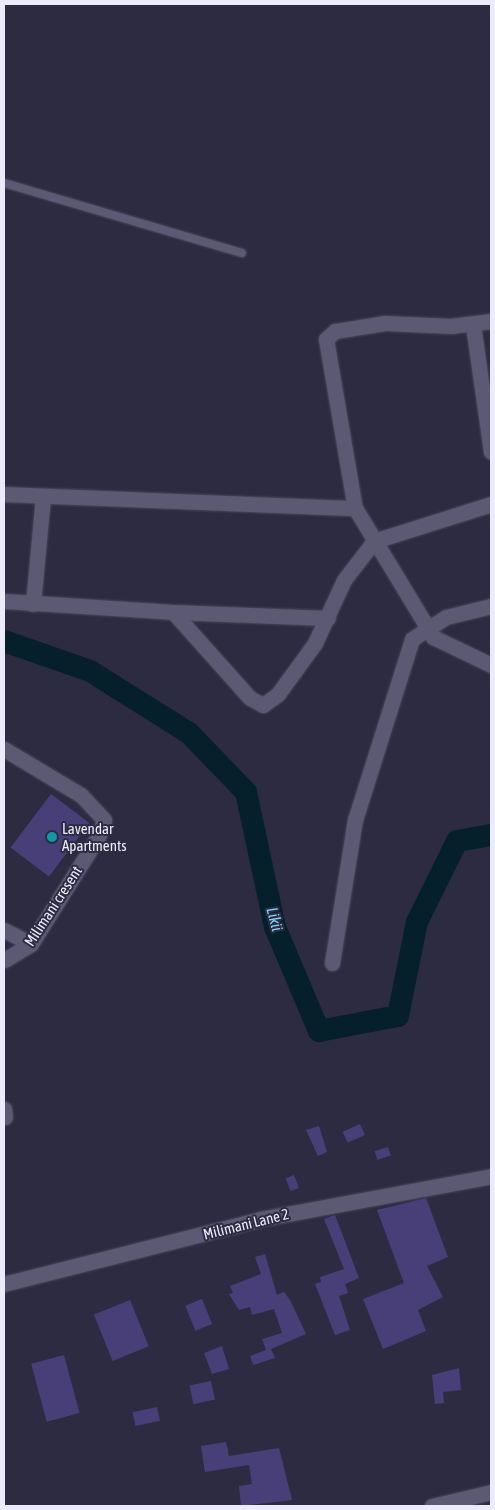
<!DOCTYPE html>
<html>
<head>
<meta charset="utf-8">
<style>
	body { margin:0 }
	#map { position:relative; width:495px; height:1510px; overflow:hidden; background:#2d2b42; font-family:"Asap Condensed",sans-serif }
	div>[style] { position:absolute }
	[style*='--x'] { left:calc(var(--x)*1px); top:calc(var(--y)*1px); width:calc(var(--w)*1px); rotate:calc(var(--a)*1deg) }
	.river>* { height:22px; margin:-11px; padding:0 11px; transform-origin:11px; border-radius:11px; background:#06202b }
	.building>* { inset:0; background:#483f79; transform-origin:0 0 }
	.roads { filter:drop-shadow(0 0 1px #49475a) drop-shadow(0 0 1px #49475a) }
	.service>* { height:8px; margin:-4px; padding:0 4px; transform-origin:4px; border-radius:4px; background:#5b5973 }
	.minor>* { height:15px; margin:-7.5px; padding:0 7.5px; transform-origin:7.5px; border-radius:7.5px; background:#5b5973 }
	.dots>* { width:14px; height:14px; translate:-50% -50%; box-sizing:border-box; border:2px solid #2d2b42; border-radius:50% }
	span { translate:-50% -50%; white-space:nowrap; text-align:center; line-height:1.15; -webkit-text-stroke:4px #2d2b42; paint-order:stroke }
	.poi-label { font-size:15px; color:#ebebfa }
	.left { translate:0 -50%; text-align:left }
	.street-label { font-size:15px; color:#ebebfa }
	.water-label { font-size:16px; color:#7dd5fb; font-style:italic }
	.frame { position:absolute; inset:0; border:5px solid #ebebfa; pointer-events:none }
</style>
</head>
<body>
<div id="map">
	<div class="river">
		<i style="--x:4;--y:641;--w:91;--a:19.2"></i>
		<i style="--x:90;--y:671;--w:117;--a:32.1"></i>
		<i style="--x:189;--y:733;--w:82;--a:46"></i>
		<i style="--x:246;--y:792;--w:138;--a:77.9"></i>
		<i style="--x:275;--y:927;--w:113;--a:67.1"></i>
		<i style="--x:319;--y:1031;--w:80;--a:-10.8"></i>
		<i style="--x:398;--y:1016;--w:96;--a:-78.6"></i>
		<i style="--x:417;--y:922;--w:90;--a:-63.7"></i>
		<i style="--x:457;--y:841;--w:35;--a:-10"></i>
	</div>
	<div class="building">
		<i style="left:51px;top:794px;width:48px;height:67px;rotate:37deg"></i>
		<i style="left:360px;top:1124px;width:12px;height:19px;rotate:66deg"></i>
		<i style="clip-path:polygon(319px 1126px,327px 1152px,318px 1156px,306px 1130px)"></i>
		<i style="left:388px;top:1147px;width:9px;height:14px;rotate:72deg"></i>
		<i style="left:294px;top:1175px;width:14px;height:9px;rotate:69deg"></i>
		<i style="clip-path:polygon(426px 1198px,448px 1257px,427px 1266px,443px 1297px,418px 1310px,426px 1331px,383px 1349px,363px 1299px,404px 1283px,377px 1210px)"></i>
		<i style="clip-path:polygon(335px 1215px,359px 1278px,345px 1284px,348px 1293px,339px 1296px,350px 1330px,335px 1335px,315px 1284px,321px 1282px,320px 1277px,344px 1269px,324px 1219px)"></i>
		<i style="clip-path:polygon(265px 1254px,277px 1295px,284px 1292px,290px 1300px,306px 1334px,271px 1349px,275px 1358px,253px 1365px,250px 1356px,266px 1350px,262px 1339px,282px 1333px,274px 1309px,252px 1315px,250px 1307px,239px 1310px,229px 1294px,233px 1293px,230px 1286px,261px 1274px,255px 1257px)"></i>
		<i style="left:202px;top:1299px;width:27px;height:18px;rotate:68deg"></i>
		<i style="left:130px;top:1300px;width:50px;height:39px;rotate:68deg"></i>
		<i style="clip-path:polygon(222px 1346px,229px 1369px,212px 1374px,204px 1353px)"></i>
		<i style="left:64px;top:1355px;width:60px;height:34px;rotate:75deg"></i>
		<i style="clip-path:polygon(459px 1368px,461px 1390px,443px 1392px,444px 1403px,435px 1404px,432px 1375px)"></i>
		<i style="left:211px;top:1381px;width:19px;height:22px;rotate:78deg"></i>
		<i style="left:157px;top:1407px;width:14px;height:25px;rotate:78deg"></i>
		<i style="clip-path:polygon(226px 1442px,229px 1456px,279px 1448px,292px 1500px,241px 1506px,239px 1486px,252px 1484px,249px 1465px,205px 1472px,201px 1446px)"></i>
	</div>
	<div class="roads">
		<div class="service">
			<i style="--x:4;--y:183;--w:248;--a:16.4"></i>
		</div>
		<div class="minor">
			<i style="--x:491;--y:321;--w:39;--a:173"></i>
			<i style="--x:452;--y:326;--w:67;--a:-177.4"></i>
			<i style="--x:385;--y:323;--w:51;--a:170.9"></i>
			<i style="--x:335;--y:331;--w:12;--a:138"></i>
			<i style="--x:326;--y:339;--w:171;--a:80.3"></i>
			<i style="--x:355;--y:508;--w:151;--a:58.8"></i>
			<i style="--x:433;--y:637;--w:64;--a:25.8"></i>
			<i style="--x:473;--y:325;--w:128;--a:81.9"></i>
			<i style="--x:4;--y:494;--w:351;--a:2.3"></i>
			<i style="--x:4;--y:601;--w:169;--a:3.7"></i>
			<i style="--x:173;--y:612;--w:115;--a:48.2"></i>
			<i style="--x:250;--y:698;--w:15;--a:28"></i>
			<i style="--x:263;--y:705;--w:19;--a:-36"></i>
			<i style="--x:278;--y:694;--w:63;--a:-54"></i>
			<i style="--x:315;--y:643;--w:69;--a:-65.3"></i>
			<i style="--x:344;--y:580;--w:49;--a:-52.4"></i>
			<i style="--x:374;--y:541;--w:123;--a:-17.5"></i>
			<i style="--x:33;--y:604;--w:108;--a:-84.7"></i>
			<i style="--x:173;--y:612;--w:155;--a:2.2"></i>
			<i style="--x:4;--y:749;--w:90;--a:30.9"></i>
			<i style="--x:81;--y:795;--w:34;--a:47"></i>
			<i style="--x:104;--y:820;--w:18;--a:109"></i>
			<i style="--x:98;--y:837;--w:126;--a:122.1"></i>
			<i style="--x:31;--y:944;--w:31;--a:149"></i>
			<i style="--x:4;--y:930;--w:30;--a:27"></i>
			<i style="--x:332;--y:963;--w:145;--a:-80.9"></i>
			<i style="--x:355;--y:820;--w:190;--a:-72.5"></i>
			<i style="--x:412;--y:639;--w:40;--a:-32.9"></i>
			<i style="--x:446;--y:617;--w:46;--a:-13.7"></i>
			<i style="--x:4;--y:1109;--w:8;--a:83"></i>
			<i style="--x:4;--y:1284;--w:264;--a:-14.2"></i>
			<i style="--x:260;--y:1219;--w:235;--a:-10.5"></i>
			<i style="--x:432;--y:1506;--w:61;--a:-13.3"></i>
		</div>
	</div>
	<div class="dots">
		<i style="left:52px;top:837px;background:#0f9aa8"></i>
	</div>
	<div class="poi-label">
		<span class="left" style="left:62px;top:837px">Lavendar<br>Apartments</span>
	</div>
	<div class="street-label">
		<span style="left:53px;top:906px;rotate:-57deg">Milimani cresent</span>
		<span style="left:246px;top:1224px;rotate:-14deg">Milimani Lane 2</span>
	</div>
	<div class="water-label">
		<span style="left:275px;top:919px;rotate:75deg">Likii</span>
	</div>
	<div class="frame"></div>
</div>
</body>
</html>
